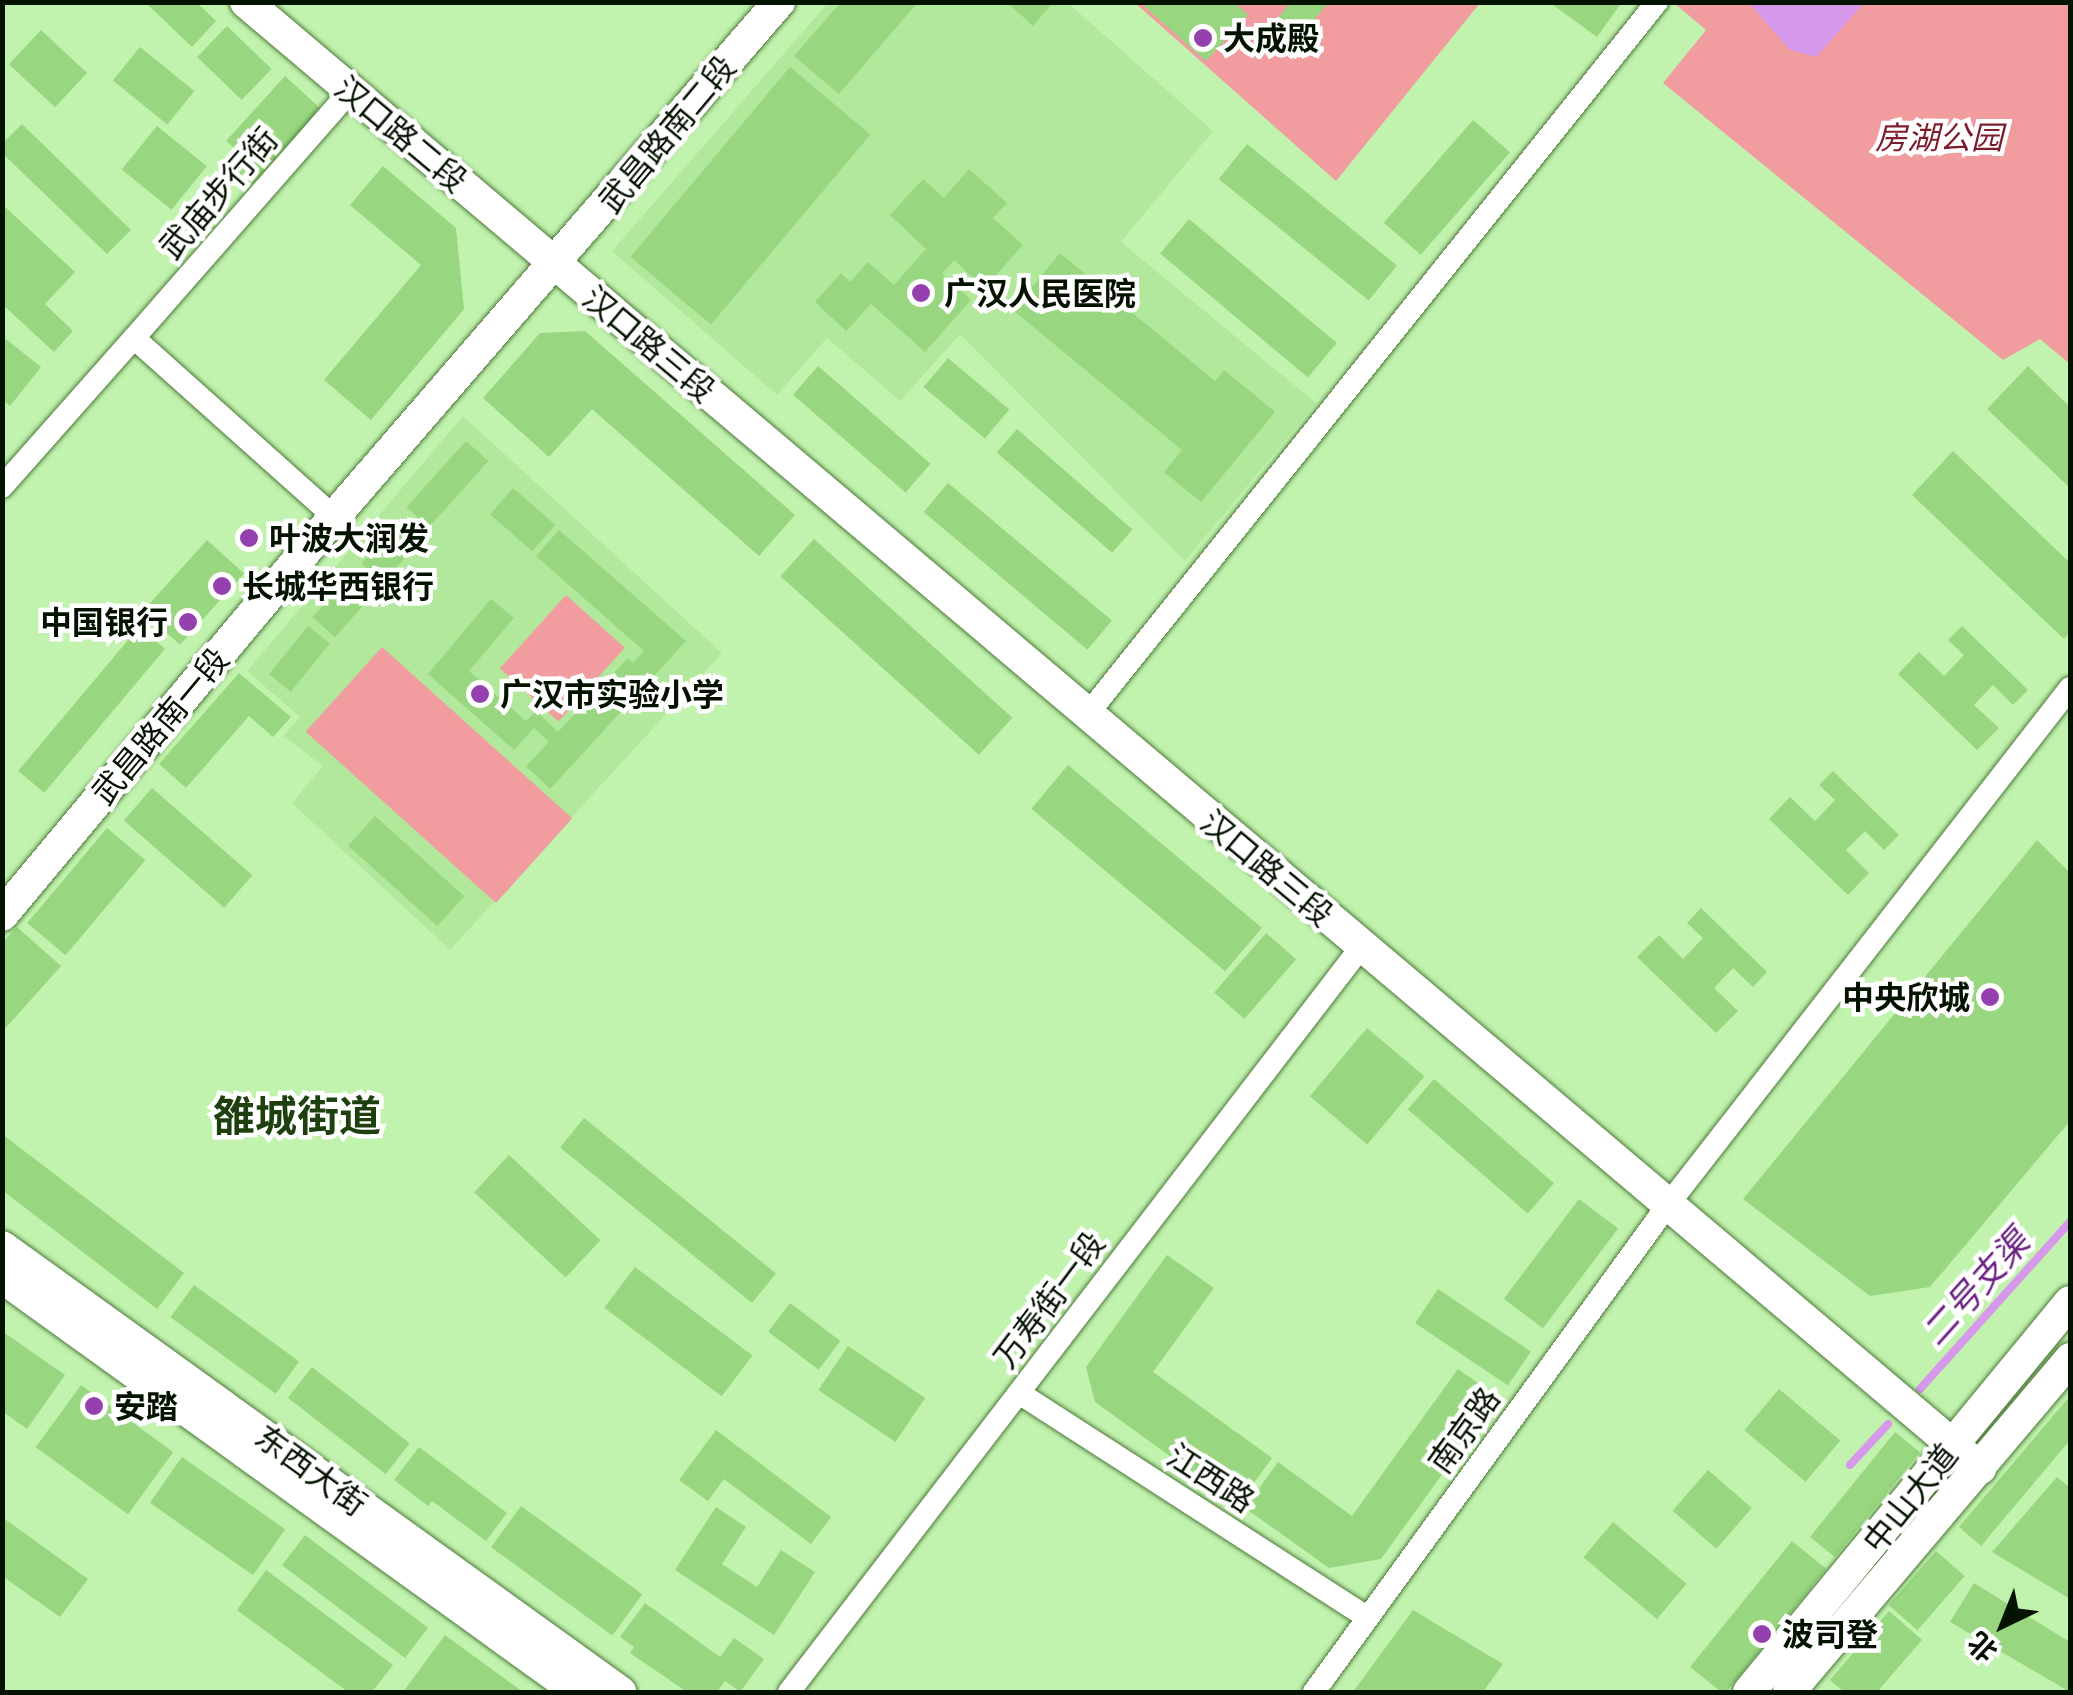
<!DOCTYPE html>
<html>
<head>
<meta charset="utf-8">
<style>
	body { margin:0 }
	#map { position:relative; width:2073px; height:1695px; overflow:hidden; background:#c2f3ae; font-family:"IBM Plex Serif","Noto Sans SC",serif }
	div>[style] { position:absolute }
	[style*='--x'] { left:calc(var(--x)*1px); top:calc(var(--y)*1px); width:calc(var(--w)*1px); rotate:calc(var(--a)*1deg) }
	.built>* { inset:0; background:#b2e89c }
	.green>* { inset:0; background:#f19c9f; transform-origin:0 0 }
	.water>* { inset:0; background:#d598eb }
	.stream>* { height:8px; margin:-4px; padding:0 4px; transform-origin:4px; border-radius:4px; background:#d598eb }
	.building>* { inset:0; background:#98d67f; transform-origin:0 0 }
	.roads { filter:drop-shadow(0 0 2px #4c7839) drop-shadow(0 0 2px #4c7839) }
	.street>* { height:22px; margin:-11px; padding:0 11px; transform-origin:11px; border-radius:11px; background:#fff }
	.secondary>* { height:32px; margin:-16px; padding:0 16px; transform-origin:16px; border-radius:16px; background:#fff }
	.dots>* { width:28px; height:28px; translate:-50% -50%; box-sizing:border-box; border:5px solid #fff; border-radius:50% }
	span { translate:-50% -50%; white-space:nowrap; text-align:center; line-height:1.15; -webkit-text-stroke:9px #fff; paint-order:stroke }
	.poi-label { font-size:32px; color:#031300; font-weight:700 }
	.left { translate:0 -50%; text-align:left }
	.right { translate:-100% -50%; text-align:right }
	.street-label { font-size:32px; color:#031300 }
	.park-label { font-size:32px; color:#7d1d2c; font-style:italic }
	.water-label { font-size:35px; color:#6c2283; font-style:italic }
	.district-label { font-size:42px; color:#1e3f0e; font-weight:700 }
	.frame { position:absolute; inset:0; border:5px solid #031300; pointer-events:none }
	.north { position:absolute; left:1953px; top:1575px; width:100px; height:100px; -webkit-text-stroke:8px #fff; paint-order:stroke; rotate:223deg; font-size:28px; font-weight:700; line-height:40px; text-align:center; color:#031300 }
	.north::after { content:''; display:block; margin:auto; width:35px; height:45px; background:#031300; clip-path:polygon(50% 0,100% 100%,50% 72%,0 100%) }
</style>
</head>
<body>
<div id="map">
	<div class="built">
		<i style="clip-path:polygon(828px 3px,1068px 3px,1213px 131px,1121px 242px,1316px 403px,1185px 561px,960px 334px,900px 401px,827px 338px,777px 395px,612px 251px)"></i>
		<i style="clip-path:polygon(463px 416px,722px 653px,450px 950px,292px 803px,323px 766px,283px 736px,300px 717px,247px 671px)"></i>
	</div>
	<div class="green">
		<i style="clip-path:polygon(1135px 3px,1480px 3px,1336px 181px)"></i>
		<i style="clip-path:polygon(1674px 3px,2070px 3px,2070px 364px,2040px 339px,2003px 360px,1663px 83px,1706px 30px)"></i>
		<i style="left:566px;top:595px;width:79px;height:99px;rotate:42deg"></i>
		<i style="left:382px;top:647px;width:256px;height:114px;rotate:42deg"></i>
	</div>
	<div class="water">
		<i style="clip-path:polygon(1749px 3px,1864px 3px,1816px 57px,1790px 50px)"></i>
	</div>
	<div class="stream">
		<i style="--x:1920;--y:1389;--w:224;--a:-48.1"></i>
		<i style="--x:1850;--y:1465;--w:56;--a:-47.2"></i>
	</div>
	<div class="building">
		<i style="clip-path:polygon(145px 2px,196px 2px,216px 21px,192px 47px)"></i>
		<i style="clip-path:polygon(841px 2px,918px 2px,839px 94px,794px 56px)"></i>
		<i style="clip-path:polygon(1007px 2px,1053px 2px,1033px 26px)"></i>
		<i style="clip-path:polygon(1149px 2px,1234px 2px,1248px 15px,1206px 61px,1145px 7px)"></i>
		<i style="clip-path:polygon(1291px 2px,1329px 2px,1295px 42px,1273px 24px)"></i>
		<i style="clip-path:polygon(1549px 2px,1622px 2px,1597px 37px)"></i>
		<i style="left:227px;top:26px;width:62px;height:43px;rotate:44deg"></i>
		<i style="left:41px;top:30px;width:63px;height:47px;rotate:43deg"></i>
		<i style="left:140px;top:47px;width:70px;height:43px;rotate:39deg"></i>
		<i style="left:790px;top:67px;width:105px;height:248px;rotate:40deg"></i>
		<i style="clip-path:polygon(285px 76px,321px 109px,250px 187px,227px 166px,240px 153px,226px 141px)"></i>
		<i style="left:1473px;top:120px;width:49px;height:136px;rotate:41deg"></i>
		<i style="clip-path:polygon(22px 124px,131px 230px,107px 254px,2px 153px,2px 144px)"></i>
		<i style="left:157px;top:126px;width:64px;height:56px;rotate:39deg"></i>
		<i style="left:1247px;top:144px;width:193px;height:45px;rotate:39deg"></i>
		<i style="clip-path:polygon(383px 166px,456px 228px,464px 309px,371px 420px,324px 380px,421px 265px,350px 205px)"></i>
		<i style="clip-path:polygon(969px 169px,1007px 203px,993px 218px,1023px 245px,984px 288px,954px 260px,942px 274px,971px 300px,925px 352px,871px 304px,846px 331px,815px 302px,841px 273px,850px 282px,868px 262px,894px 285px,926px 249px,890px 215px,923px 179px,944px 198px)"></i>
		<i style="clip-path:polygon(2px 204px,75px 272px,45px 304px,73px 331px,54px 352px,2px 304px)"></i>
		<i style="left:1189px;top:219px;width:193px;height:45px;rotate:40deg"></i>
		<i style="clip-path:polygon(1060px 253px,1215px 381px,1224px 370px,1275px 412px,1201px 502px,1164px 472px,1182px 450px,1013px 310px)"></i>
		<i style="clip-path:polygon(585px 331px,795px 515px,759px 556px,592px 409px,549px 457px,483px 398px,540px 333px)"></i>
		<i style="clip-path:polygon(2px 336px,41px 367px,10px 406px,2px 400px)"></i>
		<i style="left:948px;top:358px;width:80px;height:38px;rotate:40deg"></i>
		<i style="left:818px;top:366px;width:149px;height:38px;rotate:41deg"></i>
		<i style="clip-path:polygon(2028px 366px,2070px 407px,2070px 488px,1987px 409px)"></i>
		<i style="left:1017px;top:429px;width:153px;height:31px;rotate:41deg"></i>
		<i style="left:466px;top:441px;width:30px;height:89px;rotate:42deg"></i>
		<i style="clip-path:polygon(1953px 451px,2070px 563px,2070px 632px,2064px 639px,1912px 495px)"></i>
		<i style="left:948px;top:483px;width:214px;height:38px;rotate:40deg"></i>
		<i style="left:513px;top:488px;width:56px;height:35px;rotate:41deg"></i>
		<i style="left:402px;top:517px;width:29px;height:62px;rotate:41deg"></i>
		<i style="clip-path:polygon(559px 530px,686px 641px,550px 789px,526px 766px,549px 742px,534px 728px,514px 750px,428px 674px,491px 599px,514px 618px,469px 671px,526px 721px,536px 711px,558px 732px,628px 658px,633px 663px,644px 651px,536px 556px)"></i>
		<i style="left:814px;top:539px;width:267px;height:50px;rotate:42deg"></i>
		<i style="left:207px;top:540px;width:50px;height:96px;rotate:42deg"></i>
		<i style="left:354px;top:571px;width:30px;height:62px;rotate:42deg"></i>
		<i style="left:308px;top:626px;width:28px;height:62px;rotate:39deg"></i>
		<i style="clip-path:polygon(1962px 626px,2028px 690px,2013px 705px,1993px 685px,1974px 705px,1999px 728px,1977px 750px,1898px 674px,1919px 652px,1944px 676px,1964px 655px,1948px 640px)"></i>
		<i style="left:139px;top:627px;width:34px;height:188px;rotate:40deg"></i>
		<i style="clip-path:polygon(239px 673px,291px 717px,273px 737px,249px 716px,186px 788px,159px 764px)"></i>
		<i style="left:1068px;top:765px;width:253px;height:57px;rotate:40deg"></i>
		<i style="clip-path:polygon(1833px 771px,1899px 835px,1884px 850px,1865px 831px,1846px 850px,1869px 873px,1848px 895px,1769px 819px,1790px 797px,1815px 821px,1835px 800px,1819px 785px)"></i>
		<i style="left:152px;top:788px;width:133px;height:43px;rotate:41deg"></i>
		<i style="left:375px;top:816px;width:120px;height:40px;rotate:42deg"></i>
		<i style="left:107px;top:828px;width:50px;height:124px;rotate:40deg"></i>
		<i style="clip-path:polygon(2037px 840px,2070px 873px,2070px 1121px,1930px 1287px,1870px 1296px,1743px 1199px)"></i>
		<i style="clip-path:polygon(1701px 908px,1767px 972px,1753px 987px,1733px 968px,1714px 988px,1738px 1011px,1716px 1033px,1637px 957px,1659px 935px,1683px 959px,1703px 938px,1687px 923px)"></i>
		<i style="clip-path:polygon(17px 927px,61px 966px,2px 1032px,2px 943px)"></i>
		<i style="left:1266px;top:933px;width:40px;height:79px;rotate:41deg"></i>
		<i style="left:1367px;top:1028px;width:75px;height:89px;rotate:40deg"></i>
		<i style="left:1434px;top:1079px;width:159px;height:40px;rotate:41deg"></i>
		<i style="left:584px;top:1118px;width:247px;height:38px;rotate:39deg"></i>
		<i style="clip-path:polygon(2px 1134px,184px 1273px,157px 1309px,2px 1190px)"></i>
		<i style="left:509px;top:1155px;width:125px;height:51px;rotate:43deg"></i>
		<i style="left:1579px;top:1199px;width:49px;height:125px;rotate:37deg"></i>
		<i style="clip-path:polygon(1167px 1255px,1214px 1288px,1153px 1372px,1272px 1458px,1238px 1505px,1095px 1402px,1086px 1367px)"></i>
		<i style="left:635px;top:1267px;width:147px;height:51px;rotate:37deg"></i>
		<i style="left:194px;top:1285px;width:130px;height:40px;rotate:36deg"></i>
		<i style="left:1438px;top:1289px;width:112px;height:41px;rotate:34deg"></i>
		<i style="left:790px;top:1303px;width:63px;height:36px;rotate:37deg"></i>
		<i style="clip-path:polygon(2px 1331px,65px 1375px,27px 1429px,2px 1411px)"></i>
		<i style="left:848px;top:1346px;width:93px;height:53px;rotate:34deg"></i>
		<i style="left:312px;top:1367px;width:124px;height:39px;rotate:38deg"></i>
		<i style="clip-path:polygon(1458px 1369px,1498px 1397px,1381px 1559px,1329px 1568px,1245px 1508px,1278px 1462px,1352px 1516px)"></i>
		<i style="left:81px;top:1385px;width:114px;height:77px;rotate:36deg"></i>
		<i style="left:1779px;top:1389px;width:80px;height:54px;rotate:40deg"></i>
		<i style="clip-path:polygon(2070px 1396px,2070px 1440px,1981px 1546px,1959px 1527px)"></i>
		<i style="clip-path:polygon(716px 1430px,831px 1517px,811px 1544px,724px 1479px,708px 1501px,679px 1480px)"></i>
		<i style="left:1895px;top:1432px;width:32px;height:135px;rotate:39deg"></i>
		<i style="clip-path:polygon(419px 1447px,507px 1513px,486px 1541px,432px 1501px,428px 1506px,394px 1480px)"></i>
		<i style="left:182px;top:1457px;width:126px;height:56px;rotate:35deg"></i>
		<i style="left:1708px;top:1470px;width:58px;height:54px;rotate:41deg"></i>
		<i style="clip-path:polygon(2057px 1477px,2070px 1488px,2070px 1599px,1992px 1552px)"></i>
		<i style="left:521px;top:1506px;width:150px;height:51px;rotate:36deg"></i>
		<i style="clip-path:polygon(716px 1507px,746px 1527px,722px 1564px,757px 1587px,781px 1550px,815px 1572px,774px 1635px,675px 1570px)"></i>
		<i style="clip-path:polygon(2px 1517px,88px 1579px,60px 1617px,2px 1576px)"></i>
		<i style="left:1613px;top:1522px;width:96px;height:46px;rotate:40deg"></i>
		<i style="left:305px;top:1535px;width:154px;height:38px;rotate:37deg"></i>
		<i style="left:1792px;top:1541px;width:44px;height:162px;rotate:39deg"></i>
		<i style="left:1936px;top:1551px;width:38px;height:72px;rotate:41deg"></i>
		<i style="clip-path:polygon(266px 1570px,393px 1665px,372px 1692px,348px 1692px,237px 1610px)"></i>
		<i style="clip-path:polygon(1974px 1583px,2070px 1642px,2070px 1692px,1950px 1622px)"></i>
		<i style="clip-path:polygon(645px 1603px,720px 1657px,734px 1638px,764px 1659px,740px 1692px,725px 1681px,717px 1692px,687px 1692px,630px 1653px,634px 1647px,620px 1637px)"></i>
		<i style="clip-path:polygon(1413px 1610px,1503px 1664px,1483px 1692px,1353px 1692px)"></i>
		<i style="clip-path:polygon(1889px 1611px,1922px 1640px,1877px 1692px,1844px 1692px,1830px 1680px)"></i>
		<i style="clip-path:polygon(445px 1635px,523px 1692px,403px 1692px)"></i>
	</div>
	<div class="roads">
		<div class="street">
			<i style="--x:134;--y:338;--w:328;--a:-48.8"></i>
			<i style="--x:2;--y:487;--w:199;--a:-48.5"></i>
			<i style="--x:134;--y:338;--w:268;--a:41.8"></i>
			<i style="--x:1087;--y:715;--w:913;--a:-51.36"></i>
			<i style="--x:1019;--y:1393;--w:415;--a:32.8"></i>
			<i style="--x:789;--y:1692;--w:939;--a:-52.48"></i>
			<i style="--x:1314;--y:1692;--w:601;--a:-54.01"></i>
			<i style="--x:1667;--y:1206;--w:656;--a:-52.12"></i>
		</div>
		<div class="secondary">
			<i style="--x:246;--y:2;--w:2271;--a:40.21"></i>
			<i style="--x:2;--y:915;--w:518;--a:-50.17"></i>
			<i style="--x:334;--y:517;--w:681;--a:-49.17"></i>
			<i style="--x:2;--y:1247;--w:762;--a:35.76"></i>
			<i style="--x:2;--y:1277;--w:710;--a:35.77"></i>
			<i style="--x:1749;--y:1692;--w:505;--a:-50.54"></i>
			<i style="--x:1789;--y:1692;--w:436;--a:-49.8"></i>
		</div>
	</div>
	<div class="dots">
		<i style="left:1203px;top:38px;background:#9441af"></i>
		<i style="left:921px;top:293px;background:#9441af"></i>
		<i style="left:249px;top:538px;background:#9441af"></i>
		<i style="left:222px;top:586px;background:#9441af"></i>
		<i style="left:188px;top:622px;background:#9441af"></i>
		<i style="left:480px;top:694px;background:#9441af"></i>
		<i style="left:1990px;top:997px;background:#9441af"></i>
		<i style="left:94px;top:1406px;background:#9441af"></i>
		<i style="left:1762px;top:1634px;background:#9441af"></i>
	</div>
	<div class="poi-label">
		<span class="left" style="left:1223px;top:38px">大成殿</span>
		<span class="left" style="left:944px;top:293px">广汉人民医院</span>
		<span class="left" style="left:269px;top:538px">叶波大润发</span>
		<span class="left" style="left:242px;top:586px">长城华西银行</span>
		<span class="right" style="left:168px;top:622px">中国银行</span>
		<span class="left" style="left:500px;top:694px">广汉市实验小学</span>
		<span class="right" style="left:1970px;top:997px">中央欣城</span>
		<span class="left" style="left:114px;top:1406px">安踏</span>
		<span class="left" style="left:1782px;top:1634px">波司登</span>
	</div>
	<div class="street-label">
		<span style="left:401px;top:134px;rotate:40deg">汉口路二段</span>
		<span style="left:667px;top:134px;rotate:-50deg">武昌路南二段</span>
		<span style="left:218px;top:193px;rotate:-49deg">武庙步行街</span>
		<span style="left:649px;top:344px;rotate:40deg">汉口路三段</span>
		<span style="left:160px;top:726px;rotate:-50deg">武昌路南一段</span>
		<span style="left:1267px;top:868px;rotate:40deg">汉口路三段</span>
		<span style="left:1049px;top:1300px;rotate:-53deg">万寿街一段</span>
		<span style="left:1464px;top:1430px;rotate:-54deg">南京路</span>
		<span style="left:311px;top:1470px;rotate:36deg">东西大街</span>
		<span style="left:1211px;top:1478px;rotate:33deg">江西路</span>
		<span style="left:1910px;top:1498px;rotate:-51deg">中山大道</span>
	</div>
	<div class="park-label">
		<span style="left:1939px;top:137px">房湖公园</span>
	</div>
	<div class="water-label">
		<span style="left:1975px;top:1287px;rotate:-48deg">二号支渠</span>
	</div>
	<div class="district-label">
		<span style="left:297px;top:1116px">雒城街道</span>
	</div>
	<div class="frame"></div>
	<div class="north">北</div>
</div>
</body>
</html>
